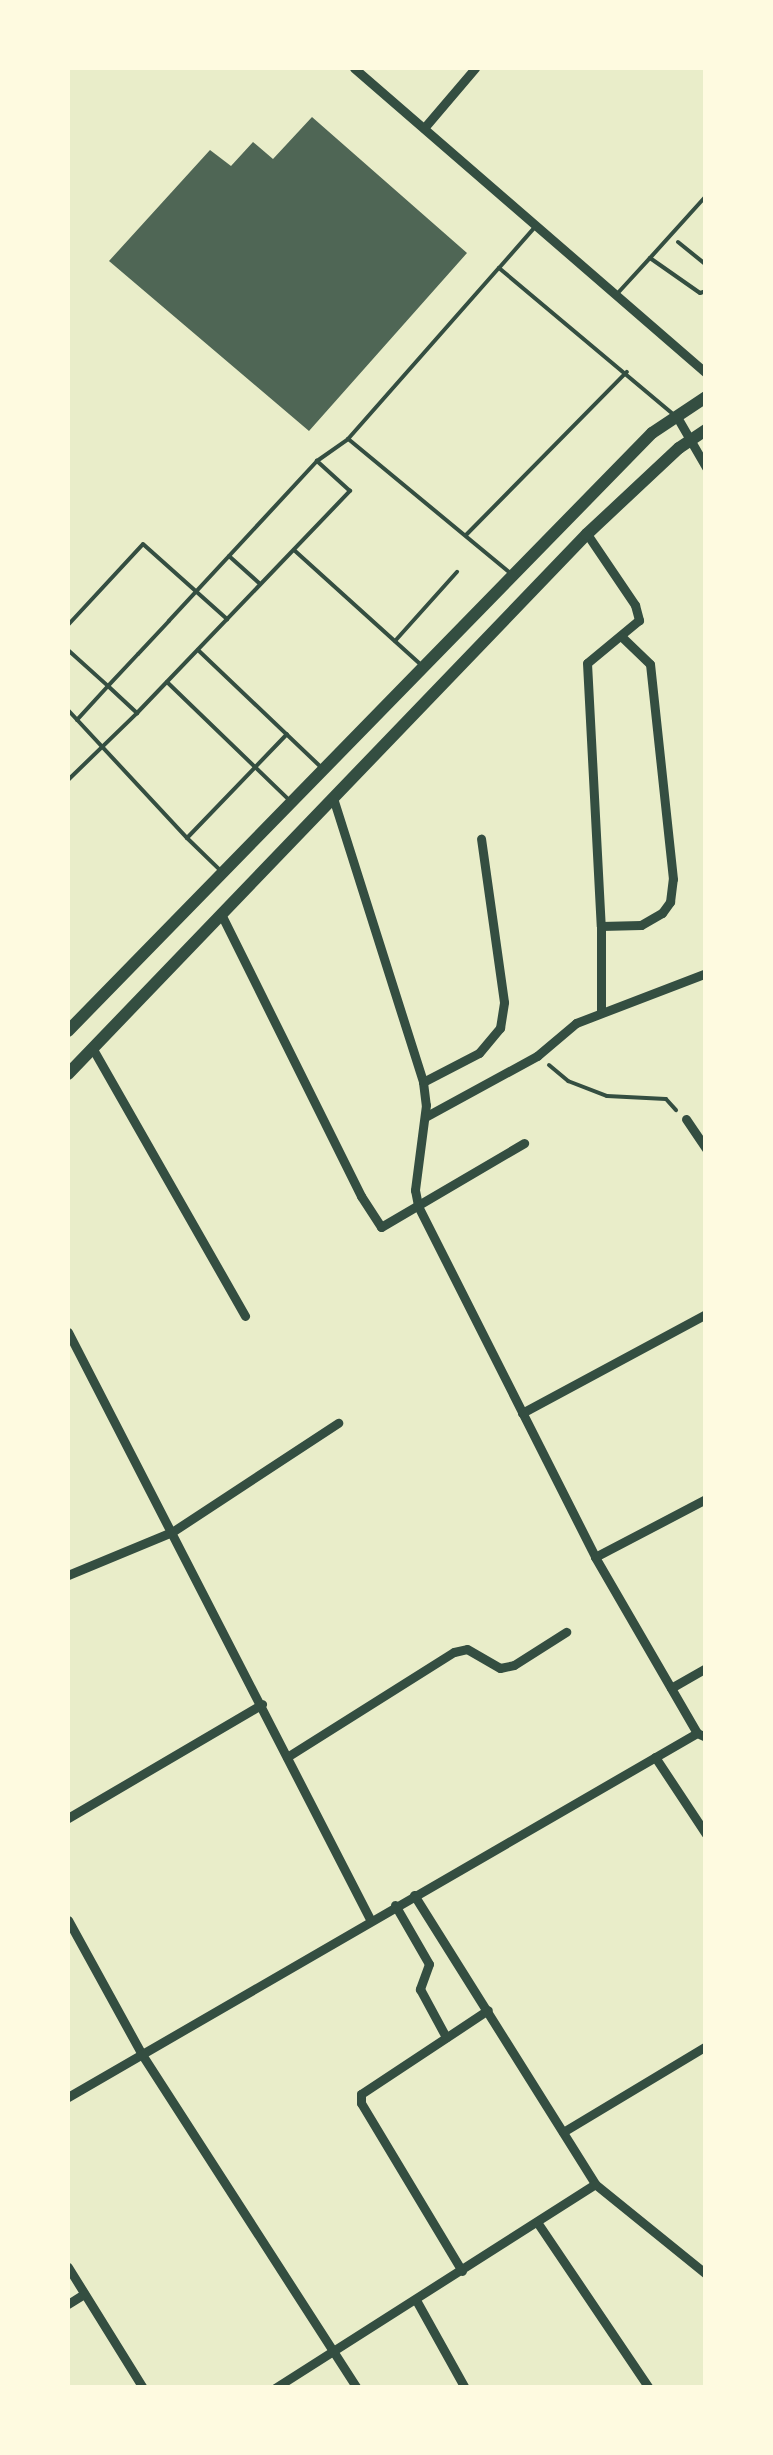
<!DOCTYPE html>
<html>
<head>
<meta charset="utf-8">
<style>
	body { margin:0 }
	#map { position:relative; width:773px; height:2455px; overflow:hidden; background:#e9edc9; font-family:Poppins,sans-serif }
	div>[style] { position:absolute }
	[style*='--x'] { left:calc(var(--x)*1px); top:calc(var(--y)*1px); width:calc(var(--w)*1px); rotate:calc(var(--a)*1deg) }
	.building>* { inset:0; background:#4f6655 }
	.path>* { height:4px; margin:-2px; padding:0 2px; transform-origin:2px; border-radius:2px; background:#344e41 }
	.service>* { height:4px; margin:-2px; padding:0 2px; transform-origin:2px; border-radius:2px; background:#344e41 }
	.minor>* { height:9px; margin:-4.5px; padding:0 4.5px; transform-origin:4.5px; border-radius:4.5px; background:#344e41 }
	.secondary>* { height:12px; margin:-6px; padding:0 6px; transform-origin:6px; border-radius:6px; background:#344e41 }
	span { translate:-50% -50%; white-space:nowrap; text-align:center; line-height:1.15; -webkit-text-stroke:10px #fefae0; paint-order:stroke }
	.frame { position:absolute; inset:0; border:70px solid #fefae0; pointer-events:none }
</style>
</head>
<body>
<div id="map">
	<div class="building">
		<i style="clip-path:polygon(312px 117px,467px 253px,309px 431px,109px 261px,210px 150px,231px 166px,253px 142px,273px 159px)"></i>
	</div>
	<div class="path">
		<i style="--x:678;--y:242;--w:36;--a:39"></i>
		<i style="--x:549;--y:1065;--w:25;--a:40"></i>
		<i style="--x:568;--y:1081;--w:42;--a:21"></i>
		<i style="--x:607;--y:1096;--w:59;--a:2.9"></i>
		<i style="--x:666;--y:1099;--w:15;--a:48"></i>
	</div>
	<div class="service">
		<i style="--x:706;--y:196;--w:84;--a:132.1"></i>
		<i style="--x:650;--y:258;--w:61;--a:35"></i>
		<i style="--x:700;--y:293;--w:6;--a:-18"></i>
		<i style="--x:499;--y:268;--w:55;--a:-48.7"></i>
		<i style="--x:616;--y:295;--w:50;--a:-47.4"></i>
		<i style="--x:317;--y:461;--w:38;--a:-35"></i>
		<i style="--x:466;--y:535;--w:229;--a:-45.4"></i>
		<i style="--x:294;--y:550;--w:170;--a:42.1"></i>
		<i style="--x:229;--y:556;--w:40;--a:42"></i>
		<i style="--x:509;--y:572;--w:209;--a:-140.4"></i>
		<i style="--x:348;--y:439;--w:228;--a:-48.6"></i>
		<i style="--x:499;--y:268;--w:229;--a:40"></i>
		<i style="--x:68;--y:625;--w:110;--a:-47.2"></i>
		<i style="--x:143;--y:544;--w:113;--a:41.8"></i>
		<i style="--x:395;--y:641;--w:93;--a:-48.1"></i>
		<i style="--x:68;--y:650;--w:54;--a:42"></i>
		<i style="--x:108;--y:686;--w:40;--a:43"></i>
		<i style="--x:137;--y:713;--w:308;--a:-46.2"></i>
		<i style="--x:350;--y:491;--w:45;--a:-137.7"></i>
		<i style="--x:317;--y:461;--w:218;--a:132.8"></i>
		<i style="--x:169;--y:621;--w:45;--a:133.2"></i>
		<i style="--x:138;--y:654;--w:44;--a:133.2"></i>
		<i style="--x:108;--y:686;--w:46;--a:132.4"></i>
		<i style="--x:198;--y:650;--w:170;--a:43.6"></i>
		<i style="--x:167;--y:682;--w:170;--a:44"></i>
		<i style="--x:68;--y:710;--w:175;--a:47.1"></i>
		<i style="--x:187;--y:838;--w:144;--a:-46.1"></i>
		<i style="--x:68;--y:780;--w:95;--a:-44.1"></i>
		<i style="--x:187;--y:838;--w:45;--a:44.1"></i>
	</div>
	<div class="minor">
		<i style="--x:354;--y:68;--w:466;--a:40.9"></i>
		<i style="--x:424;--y:128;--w:79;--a:-49.6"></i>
		<i style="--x:677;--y:417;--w:58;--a:59.9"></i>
		<i style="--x:587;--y:534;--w:86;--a:55.9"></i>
		<i style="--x:635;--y:605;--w:16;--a:75"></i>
		<i style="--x:639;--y:620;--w:67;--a:140.4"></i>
		<i style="--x:587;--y:663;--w:263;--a:87"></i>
		<i style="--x:601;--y:926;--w:40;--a:-1.4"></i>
		<i style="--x:641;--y:925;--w:24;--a:-30"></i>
		<i style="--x:662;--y:913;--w:14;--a:-54"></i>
		<i style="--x:670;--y:902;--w:23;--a:-83"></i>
		<i style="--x:673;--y:879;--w:216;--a:-96.1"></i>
		<i style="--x:650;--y:664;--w:39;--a:-136"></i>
		<i style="--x:334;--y:801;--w:295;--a:72.4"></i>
		<i style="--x:423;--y:1082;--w:23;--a:83"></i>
		<i style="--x:426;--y:1105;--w:86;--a:97.4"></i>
		<i style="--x:415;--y:1190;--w:16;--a:79"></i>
		<i style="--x:418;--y:1206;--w:393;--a:63.2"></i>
		<i style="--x:595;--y:1557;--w:203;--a:59.9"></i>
		<i style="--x:697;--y:1733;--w:10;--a:24"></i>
		<i style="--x:222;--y:916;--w:313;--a:63.6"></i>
		<i style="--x:361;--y:1196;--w:37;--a:57"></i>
		<i style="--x:381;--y:1227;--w:166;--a:-30.4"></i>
		<i style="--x:601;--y:1012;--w:86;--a:-90"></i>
		<i style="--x:94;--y:1051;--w:305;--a:60.3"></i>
		<i style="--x:423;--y:1082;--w:63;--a:-27.4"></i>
		<i style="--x:479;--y:1053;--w:33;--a:-50"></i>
		<i style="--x:500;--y:1028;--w:26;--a:-81"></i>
		<i style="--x:504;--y:1002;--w:165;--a:-98"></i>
		<i style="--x:425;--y:1117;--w:128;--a:-28.6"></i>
		<i style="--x:537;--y:1056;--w:51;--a:-40.2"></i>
		<i style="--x:576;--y:1023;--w:139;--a:-21"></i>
		<i style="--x:686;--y:1119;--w:36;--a:56"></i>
		<i style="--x:68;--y:1332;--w:660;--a:62.78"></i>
		<i style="--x:522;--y:1413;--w:209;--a:-28.3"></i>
		<i style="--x:595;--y:1557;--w:125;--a:-27.6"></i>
		<i style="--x:68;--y:1575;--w:113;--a:-22.5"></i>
		<i style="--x:172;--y:1532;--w:199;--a:-33.3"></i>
		<i style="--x:671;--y:1688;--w:40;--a:-29.7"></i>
		<i style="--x:287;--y:1757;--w:197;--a:-32.2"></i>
		<i style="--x:454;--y:1652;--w:13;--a:-13"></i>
		<i style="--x:467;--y:1649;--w:38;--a:30"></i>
		<i style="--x:500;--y:1668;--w:14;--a:-12"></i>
		<i style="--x:514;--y:1665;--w:62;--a:-32.4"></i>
		<i style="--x:655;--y:1757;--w:92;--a:56.5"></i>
		<i style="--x:68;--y:1818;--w:225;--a:-30.4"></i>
		<i style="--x:414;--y:1895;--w:341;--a:57.9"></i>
		<i style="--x:595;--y:2184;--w:143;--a:39"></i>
		<i style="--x:395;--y:1905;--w:68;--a:60"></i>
		<i style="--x:429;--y:1964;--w:27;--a:110"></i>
		<i style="--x:420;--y:1989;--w:55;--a:61.6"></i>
		<i style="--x:68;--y:1920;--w:152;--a:61.2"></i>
		<i style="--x:141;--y:2053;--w:399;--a:57.2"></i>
		<i style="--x:68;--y:2097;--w:727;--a:-30.06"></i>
		<i style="--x:563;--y:2132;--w:167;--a:-31"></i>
		<i style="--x:537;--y:2222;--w:200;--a:56"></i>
		<i style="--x:68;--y:2267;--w:142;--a:58.2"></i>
		<i style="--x:462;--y:2271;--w:196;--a:-121"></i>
		<i style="--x:361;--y:2103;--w:9;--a:-90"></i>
		<i style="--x:361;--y:2094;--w:152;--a:-33.5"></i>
		<i style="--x:416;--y:2300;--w:101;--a:60.9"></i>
		<i style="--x:68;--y:2304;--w:19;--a:-32"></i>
		<i style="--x:275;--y:2388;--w:379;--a:-32.5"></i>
	</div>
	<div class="secondary">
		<i style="--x:68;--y:1031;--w:836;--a:-45.68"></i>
		<i style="--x:652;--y:433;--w:65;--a:-33.7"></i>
		<i style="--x:68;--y:1074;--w:749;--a:-46.14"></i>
		<i style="--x:587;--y:534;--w:126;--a:-43.1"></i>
		<i style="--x:679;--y:448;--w:32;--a:-34"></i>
	</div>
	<div class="frame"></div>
</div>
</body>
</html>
